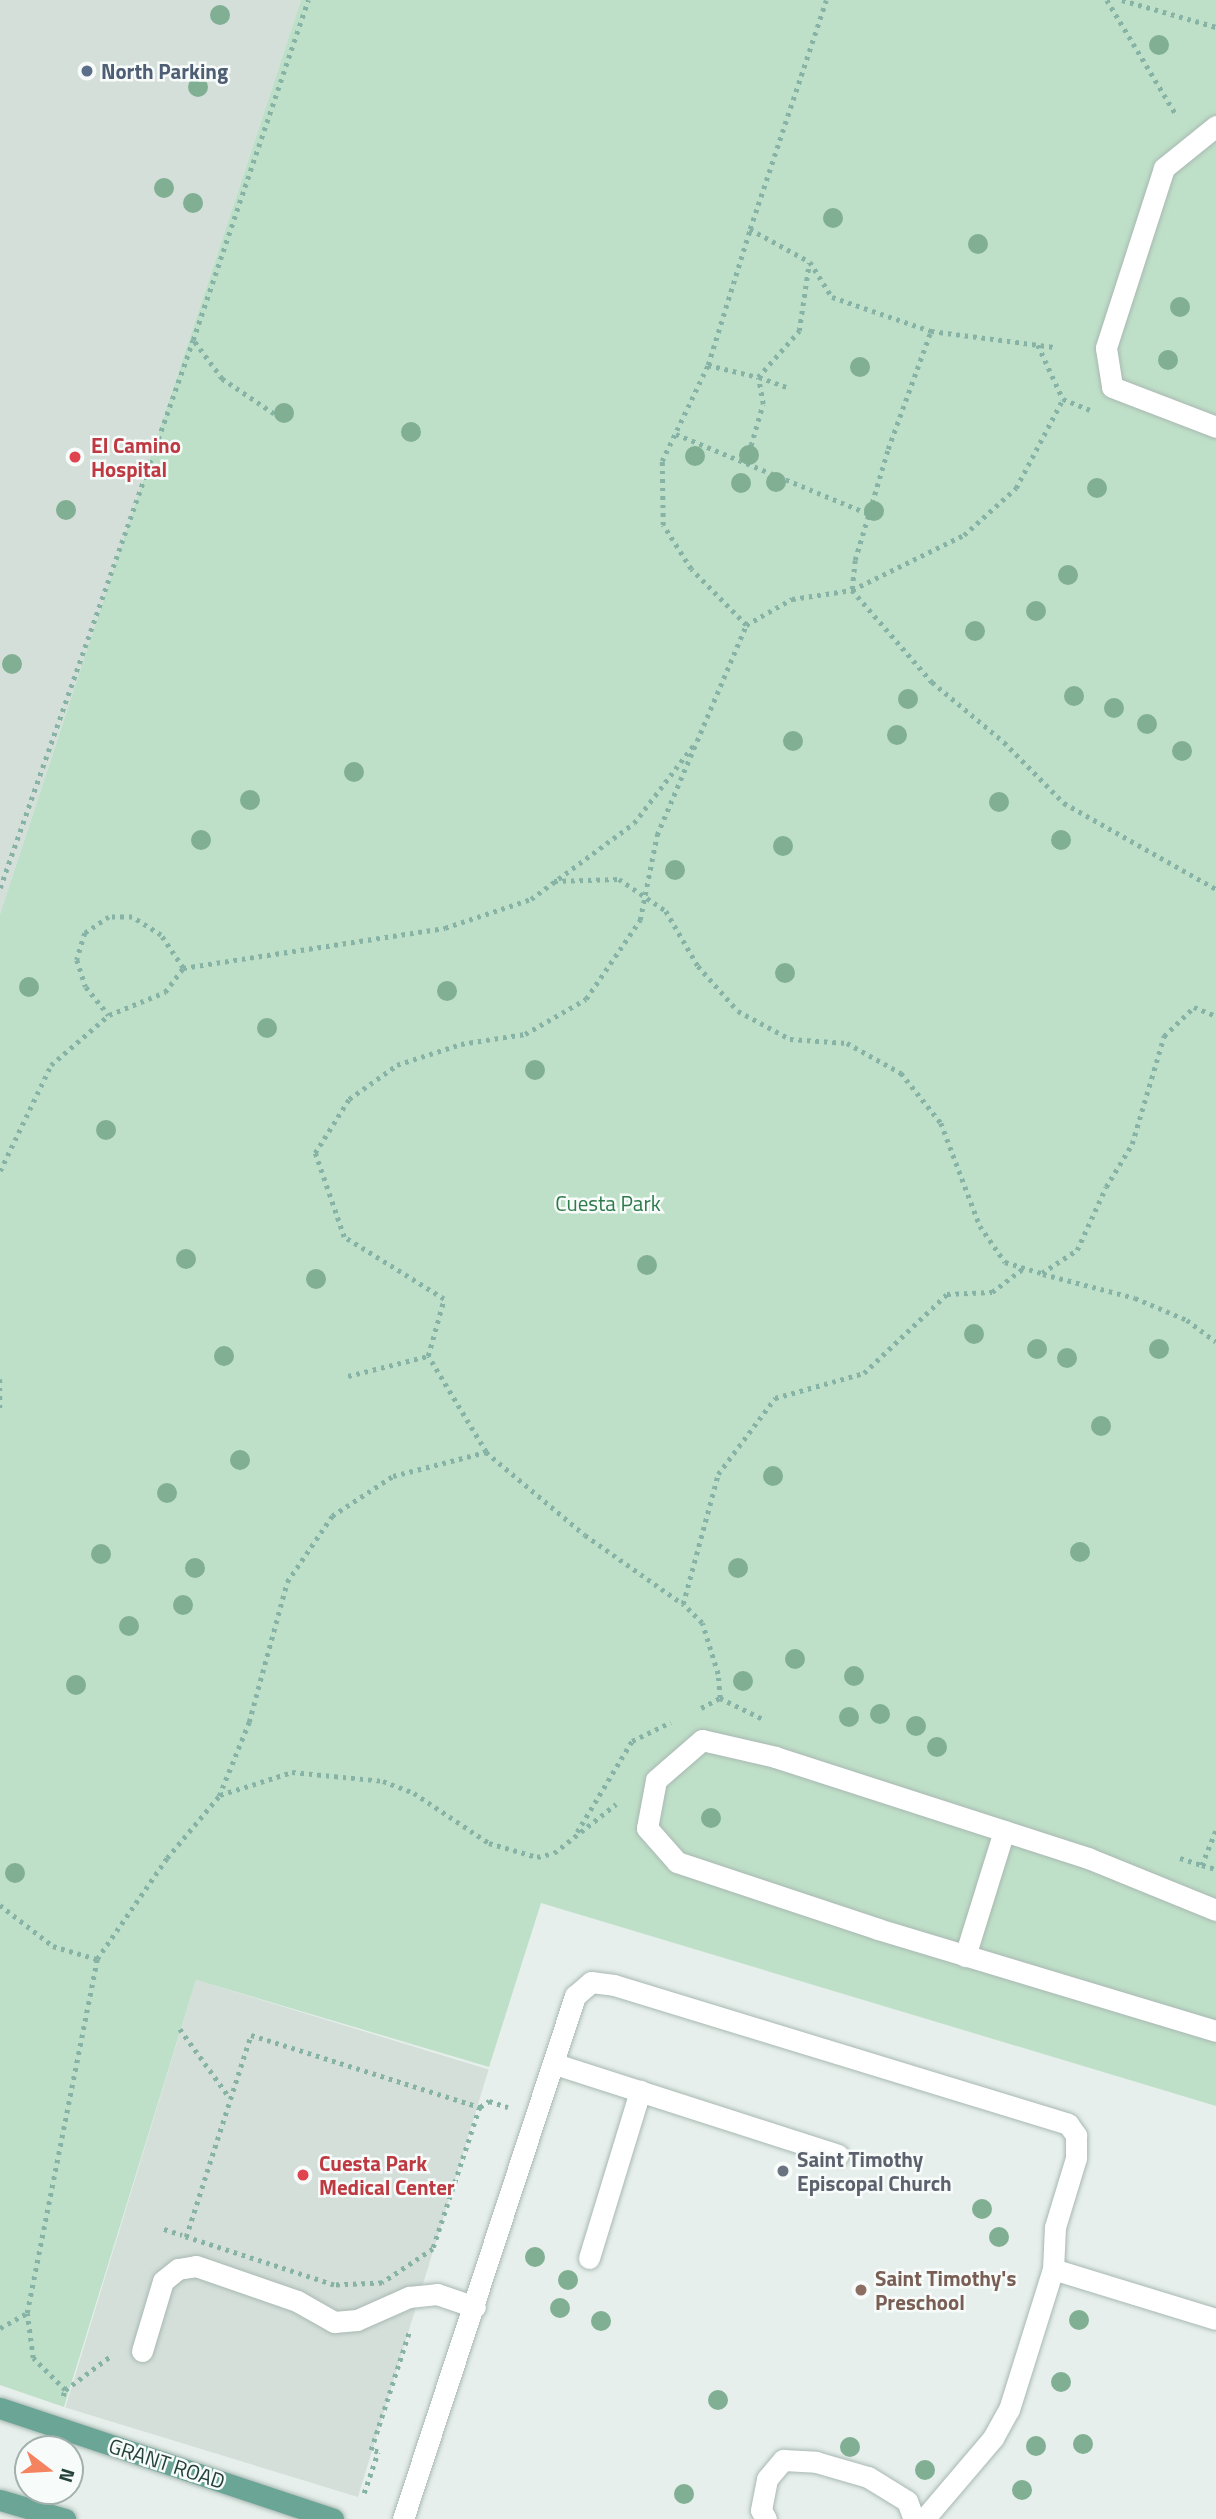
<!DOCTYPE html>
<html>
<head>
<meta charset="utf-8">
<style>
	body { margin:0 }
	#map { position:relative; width:1216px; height:2519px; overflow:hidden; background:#e6efeb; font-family:"Titillium Web",sans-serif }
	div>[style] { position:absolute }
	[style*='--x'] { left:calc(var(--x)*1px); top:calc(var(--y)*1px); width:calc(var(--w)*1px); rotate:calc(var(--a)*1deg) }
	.built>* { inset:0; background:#d4dfda; transform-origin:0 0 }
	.green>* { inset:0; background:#bfe0c8 }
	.path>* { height:4.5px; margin-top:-2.25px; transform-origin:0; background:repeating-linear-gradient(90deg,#86b3a5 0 3.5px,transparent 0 8.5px) }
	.roads { filter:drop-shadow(0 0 2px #a8b8b2) drop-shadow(0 0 2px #a8b8b2) }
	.minor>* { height:21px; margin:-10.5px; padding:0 10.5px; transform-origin:10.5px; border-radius:10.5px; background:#fff }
	.major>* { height:21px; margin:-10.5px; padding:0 10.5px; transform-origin:10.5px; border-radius:10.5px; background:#6aa596 }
	.trees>* { width:20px; height:20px; margin:-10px; border-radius:50%; background:#80af93 }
	.dots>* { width:19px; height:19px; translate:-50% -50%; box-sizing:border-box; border:4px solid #f7fbf9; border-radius:50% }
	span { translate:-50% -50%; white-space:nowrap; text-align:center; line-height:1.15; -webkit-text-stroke:5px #f7fbf9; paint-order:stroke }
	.service-label { font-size:21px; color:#4e5e75; font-weight:700 }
	.left { translate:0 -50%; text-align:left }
	.health-label { font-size:21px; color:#be3a42; font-weight:700 }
	.park-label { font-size:21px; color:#2d7a4b }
	.worship-label { font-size:21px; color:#5b616d; font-weight:700 }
	.education-label { font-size:21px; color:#785e54; font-weight:700 }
	.street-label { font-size:21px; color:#24423a }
	.north { position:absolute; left:14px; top:2435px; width:70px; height:70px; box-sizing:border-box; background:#f7fbf9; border:2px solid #a3b1ad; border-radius:50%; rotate:107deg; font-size:19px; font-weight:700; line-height:28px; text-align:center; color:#24423a }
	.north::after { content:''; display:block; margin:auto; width:24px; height:32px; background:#f4845f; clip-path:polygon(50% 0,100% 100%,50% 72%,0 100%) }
</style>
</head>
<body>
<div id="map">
	<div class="built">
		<i style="clip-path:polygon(0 0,301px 0,0 914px)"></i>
		<i style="left:196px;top:1980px;width:306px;height:447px;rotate:17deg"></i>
	</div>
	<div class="green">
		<i style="clip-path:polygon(301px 0,1216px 0,1216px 2106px,541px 1903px,489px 2067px,196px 1980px,64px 2407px,0 2385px,0 914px)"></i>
	</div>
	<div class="path">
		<i style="--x:1107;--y:0;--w:135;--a:58.9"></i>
		<i style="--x:1122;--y:0;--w:98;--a:16"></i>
		<i style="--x:750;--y:229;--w:241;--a:-71.6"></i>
		<i style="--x:1038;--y:345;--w:60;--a:65.2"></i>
		<i style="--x:1063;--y:399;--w:29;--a:22"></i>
		<i style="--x:708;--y:365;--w:51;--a:13.5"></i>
		<i style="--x:758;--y:377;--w:62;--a:-48.3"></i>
		<i style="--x:799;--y:331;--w:69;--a:-81.6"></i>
		<i style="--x:759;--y:377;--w:33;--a:20"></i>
		<i style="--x:274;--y:414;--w:63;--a:-146.1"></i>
		<i style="--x:222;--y:379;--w:49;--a:-126.6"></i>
		<i style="--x:193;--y:340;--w:359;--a:-71.3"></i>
		<i style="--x:676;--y:434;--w:209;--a:22.5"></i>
		<i style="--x:746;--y:462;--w:60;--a:-73.7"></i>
		<i style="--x:763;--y:404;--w:27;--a:-100"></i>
		<i style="--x:852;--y:589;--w:29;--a:-84"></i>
		<i style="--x:855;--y:560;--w:116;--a:-73.4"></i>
		<i style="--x:888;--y:449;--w:126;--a:-70"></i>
		<i style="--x:852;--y:590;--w:125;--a:-26.2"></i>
		<i style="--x:964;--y:535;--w:70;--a:-42.1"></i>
		<i style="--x:1016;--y:488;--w:101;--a:-62.2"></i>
		<i style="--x:746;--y:625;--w:78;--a:-134.5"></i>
		<i style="--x:691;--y:569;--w:52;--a:-122.5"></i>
		<i style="--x:663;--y:525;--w:64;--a:-90.9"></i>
		<i style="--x:662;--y:461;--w:106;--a:-64.4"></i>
		<i style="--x:708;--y:365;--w:142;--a:-72.8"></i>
		<i style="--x:750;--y:229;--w:68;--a:28.8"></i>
		<i style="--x:810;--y:262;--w:41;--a:57.8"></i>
		<i style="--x:832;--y:297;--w:105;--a:19"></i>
		<i style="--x:931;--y:331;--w:124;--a:7.4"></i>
		<i style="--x:554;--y:881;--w:65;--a:-1.8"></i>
		<i style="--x:619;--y:879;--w:57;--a:34.2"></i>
		<i style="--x:666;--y:911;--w:64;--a:59.8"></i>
		<i style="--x:698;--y:966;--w:60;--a:48.4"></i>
		<i style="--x:738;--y:1011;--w:59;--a:28.3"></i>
		<i style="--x:790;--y:1039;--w:57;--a:4"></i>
		<i style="--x:847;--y:1043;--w:62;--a:29.1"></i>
		<i style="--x:901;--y:1073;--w:64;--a:51.3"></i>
		<i style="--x:941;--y:1123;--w:110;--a:69.3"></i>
		<i style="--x:980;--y:1226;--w:44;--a:55.2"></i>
		<i style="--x:1005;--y:1262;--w:39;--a:17"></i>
		<i style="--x:1042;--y:1273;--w:42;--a:-33.3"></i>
		<i style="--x:1077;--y:1250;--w:69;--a:-65.3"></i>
		<i style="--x:1106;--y:1187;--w:50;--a:-58.8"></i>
		<i style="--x:1132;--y:1144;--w:113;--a:-73.5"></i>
		<i style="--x:1164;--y:1036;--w:42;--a:-44"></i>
		<i style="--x:1194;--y:1007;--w:24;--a:22"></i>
		<i style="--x:0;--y:888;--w:581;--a:-70.6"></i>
		<i style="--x:183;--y:968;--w:40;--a:-124"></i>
		<i style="--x:161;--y:935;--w:34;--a:-148"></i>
		<i style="--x:132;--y:917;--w:23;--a:180"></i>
		<i style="--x:109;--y:917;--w:29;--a:146"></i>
		<i style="--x:85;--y:933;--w:28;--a:107"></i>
		<i style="--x:77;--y:960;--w:28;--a:72"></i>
		<i style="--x:86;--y:987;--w:36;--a:51"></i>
		<i style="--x:109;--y:1015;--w:61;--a:-22.3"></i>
		<i style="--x:165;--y:992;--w:30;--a:-53"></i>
		<i style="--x:183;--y:968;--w:265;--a:-8.7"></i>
		<i style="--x:445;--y:928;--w:91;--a:-18.6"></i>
		<i style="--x:531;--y:899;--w:128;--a:-36.4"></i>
		<i style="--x:634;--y:823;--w:102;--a:-52.6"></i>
		<i style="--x:0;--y:1171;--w:118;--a:-64.3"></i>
		<i style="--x:51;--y:1065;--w:77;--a:-40.8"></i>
		<i style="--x:1043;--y:1274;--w:95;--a:14.6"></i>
		<i style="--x:1135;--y:1298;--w:56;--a:22.9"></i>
		<i style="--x:1187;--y:1320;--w:36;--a:37"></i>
		<i style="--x:348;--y:1376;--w:82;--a:-14"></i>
		<i style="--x:428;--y:1356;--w:59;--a:-74.3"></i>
		<i style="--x:444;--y:1299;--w:118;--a:-148.2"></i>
		<i style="--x:344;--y:1237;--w:89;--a:-109"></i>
		<i style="--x:315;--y:1153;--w:64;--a:-57.8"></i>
		<i style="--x:349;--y:1099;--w:59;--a:-35.3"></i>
		<i style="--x:397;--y:1065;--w:67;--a:-18.2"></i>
		<i style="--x:461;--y:1044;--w:65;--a:-8.9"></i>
		<i style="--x:525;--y:1034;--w:70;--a:-29.8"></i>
		<i style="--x:586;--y:999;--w:96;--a:-55.6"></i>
		<i style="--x:640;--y:920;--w:87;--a:-78.7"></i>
		<i style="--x:657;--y:835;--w:228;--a:-67"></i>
		<i style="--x:746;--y:625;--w:53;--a:-29.5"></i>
		<i style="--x:792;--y:599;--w:61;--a:-8.5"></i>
		<i style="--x:852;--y:590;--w:122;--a:49"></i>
		<i style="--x:932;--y:682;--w:94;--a:39.8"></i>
		<i style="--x:1004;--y:742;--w:86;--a:45.5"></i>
		<i style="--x:1064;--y:803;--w:175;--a:29.5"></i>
		<i style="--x:0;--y:1379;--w:29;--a:90"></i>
		<i style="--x:486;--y:1452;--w:129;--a:40"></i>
		<i style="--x:585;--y:1535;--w:120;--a:35.1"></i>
		<i style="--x:720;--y:1698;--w:48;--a:26"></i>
		<i style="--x:701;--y:1708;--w:21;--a:-28"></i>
		<i style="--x:720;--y:1698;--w:24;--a:-95"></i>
		<i style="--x:718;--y:1674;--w:53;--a:-107.4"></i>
		<i style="--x:702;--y:1623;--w:27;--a:-135"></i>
		<i style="--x:683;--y:1604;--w:135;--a:-74.9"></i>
		<i style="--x:718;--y:1474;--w:95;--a:-53.1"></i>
		<i style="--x:775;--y:1398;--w:92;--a:-15.7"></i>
		<i style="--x:864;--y:1373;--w:115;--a:-43.6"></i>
		<i style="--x:947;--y:1294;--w:45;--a:-2.5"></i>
		<i style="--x:992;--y:1292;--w:39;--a:-37"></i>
		<i style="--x:220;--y:1795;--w:76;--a:-17.7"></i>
		<i style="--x:292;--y:1772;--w:91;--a:5.6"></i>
		<i style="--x:383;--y:1781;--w:33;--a:21"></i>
		<i style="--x:414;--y:1793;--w:90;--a:33.7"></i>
		<i style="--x:489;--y:1843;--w:50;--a:16.3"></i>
		<i style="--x:537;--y:1857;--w:17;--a:-13"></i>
		<i style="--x:554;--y:1853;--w:79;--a:-38.3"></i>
		<i style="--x:1216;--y:1831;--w:37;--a:112"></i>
		<i style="--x:1202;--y:1865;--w:15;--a:16"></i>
		<i style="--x:577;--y:1832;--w:106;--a:-58.9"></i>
		<i style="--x:632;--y:1741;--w:43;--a:-26"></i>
		<i style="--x:1180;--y:1858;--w:23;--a:18"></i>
		<i style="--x:0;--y:1905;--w:67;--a:37.7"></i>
		<i style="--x:53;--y:1946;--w:46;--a:16.5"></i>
		<i style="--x:97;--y:1959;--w:123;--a:-55.3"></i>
		<i style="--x:167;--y:1858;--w:81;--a:-50"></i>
		<i style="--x:219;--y:1796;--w:80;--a:-67.9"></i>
		<i style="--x:249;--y:1722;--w:145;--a:-74.8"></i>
		<i style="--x:287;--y:1582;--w:80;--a:-55.7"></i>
		<i style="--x:332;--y:1516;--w:73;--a:-33.3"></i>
		<i style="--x:393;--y:1476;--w:96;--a:-14.5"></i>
		<i style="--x:486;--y:1452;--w:112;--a:-121.1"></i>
		<i style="--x:180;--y:2029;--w:85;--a:54.1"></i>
		<i style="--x:251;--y:2035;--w:240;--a:17.5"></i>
		<i style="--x:480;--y:2107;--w:150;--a:108.3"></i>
		<i style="--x:433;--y:2249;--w:61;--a:146.3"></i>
		<i style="--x:382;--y:2283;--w:48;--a:177.6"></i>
		<i style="--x:334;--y:2285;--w:156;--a:-162"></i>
		<i style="--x:186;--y:2237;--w:212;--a:-72.2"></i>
		<i style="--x:480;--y:2107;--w:11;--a:-34"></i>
		<i style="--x:489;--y:2101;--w:20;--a:18"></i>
		<i style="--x:164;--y:2229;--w:19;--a:18"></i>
		<i style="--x:0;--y:2328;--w:31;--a:-29"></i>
		<i style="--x:65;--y:2390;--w:59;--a:-36.7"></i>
		<i style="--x:63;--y:2396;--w:6;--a:-72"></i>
		<i style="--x:65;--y:2390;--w:45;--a:-135"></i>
		<i style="--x:33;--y:2358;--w:45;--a:-97.6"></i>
		<i style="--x:27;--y:2313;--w:361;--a:-78.8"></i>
		<i style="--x:364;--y:2493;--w:43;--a:-71.1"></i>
		<i style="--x:378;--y:2452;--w:7;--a:-164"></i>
		<i style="--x:371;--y:2450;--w:124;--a:-72.1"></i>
	</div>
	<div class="roads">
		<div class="minor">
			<i style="--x:1216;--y:126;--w:67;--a:141.1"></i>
			<i style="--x:1164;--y:168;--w:189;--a:107.9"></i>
			<i style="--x:1106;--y:348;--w:39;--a:81"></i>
			<i style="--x:1112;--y:387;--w:111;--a:21"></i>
			<i style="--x:1216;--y:1910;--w:138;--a:-157.9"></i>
			<i style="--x:1088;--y:1858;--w:328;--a:-162.1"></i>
			<i style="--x:776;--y:1757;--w:76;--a:-167.1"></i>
			<i style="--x:702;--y:1740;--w:61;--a:139"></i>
			<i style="--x:656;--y:1780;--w:49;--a:100.6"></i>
			<i style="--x:647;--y:1828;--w:45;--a:48.6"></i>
			<i style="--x:677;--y:1862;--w:212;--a:18.4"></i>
			<i style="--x:878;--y:1929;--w:353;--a:16.8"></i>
			<i style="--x:965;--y:1956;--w:131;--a:-72.7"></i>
			<i style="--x:555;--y:2064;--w:297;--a:17.8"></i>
			<i style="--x:589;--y:2258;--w:175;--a:-73"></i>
			<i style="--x:1053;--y:2269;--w:170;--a:17.1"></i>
			<i style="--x:142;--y:2351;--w:73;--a:-73.3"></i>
			<i style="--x:163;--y:2281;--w:19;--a:-39"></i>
			<i style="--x:178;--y:2269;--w:18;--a:-9"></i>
			<i style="--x:196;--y:2266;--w:107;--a:19.1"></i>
			<i style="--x:297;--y:2301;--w:43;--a:29.6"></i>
			<i style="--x:334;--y:2322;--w:23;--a:-5"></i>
			<i style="--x:357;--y:2320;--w:57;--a:-23.9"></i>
			<i style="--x:409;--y:2297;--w:28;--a:-6"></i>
			<i style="--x:437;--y:2294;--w:40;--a:18.9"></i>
			<i style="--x:403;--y:2519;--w:551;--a:-71.8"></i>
			<i style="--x:575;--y:1996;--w:21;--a:-41"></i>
			<i style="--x:591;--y:1982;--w:23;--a:7"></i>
			<i style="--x:614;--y:1985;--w:475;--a:17"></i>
			<i style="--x:1068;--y:2124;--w:14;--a:54"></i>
			<i style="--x:1076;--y:2135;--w:23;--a:90"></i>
			<i style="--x:1076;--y:2158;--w:72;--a:106.9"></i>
			<i style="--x:1055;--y:2227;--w:42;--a:92.7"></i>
			<i style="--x:1053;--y:2269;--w:147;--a:107.4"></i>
			<i style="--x:1009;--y:2409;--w:33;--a:119"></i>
			<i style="--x:993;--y:2438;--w:106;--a:130.4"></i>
			<i style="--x:766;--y:2519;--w:10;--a:-119"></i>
			<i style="--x:761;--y:2510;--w:32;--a:-79"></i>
			<i style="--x:767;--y:2479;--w:25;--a:-50"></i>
			<i style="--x:783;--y:2460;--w:33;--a:3"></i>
			<i style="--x:816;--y:2462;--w:54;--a:16.1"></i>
			<i style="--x:868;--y:2477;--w:46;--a:31.6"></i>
			<i style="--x:907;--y:2501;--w:19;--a:69"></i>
		</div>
		<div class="major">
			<i style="--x:0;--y:2408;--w:351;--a:18.4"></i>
			<i style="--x:0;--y:2500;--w:68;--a:16.3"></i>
		</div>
	</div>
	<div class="trees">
		<i style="left:220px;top:15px"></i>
		<i style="left:1159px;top:45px"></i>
		<i style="left:198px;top:87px"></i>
		<i style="left:164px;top:188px"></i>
		<i style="left:193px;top:203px"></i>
		<i style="left:833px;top:218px"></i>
		<i style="left:978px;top:244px"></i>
		<i style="left:1180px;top:307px"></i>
		<i style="left:1168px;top:360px"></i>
		<i style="left:860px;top:367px"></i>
		<i style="left:284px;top:413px"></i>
		<i style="left:411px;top:432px"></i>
		<i style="left:749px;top:455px"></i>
		<i style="left:695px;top:456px"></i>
		<i style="left:776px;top:482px"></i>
		<i style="left:741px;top:483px"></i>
		<i style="left:1097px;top:488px"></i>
		<i style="left:66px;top:510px"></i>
		<i style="left:874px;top:511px"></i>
		<i style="left:1068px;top:575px"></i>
		<i style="left:1036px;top:611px"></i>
		<i style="left:975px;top:631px"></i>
		<i style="left:12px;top:664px"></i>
		<i style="left:1074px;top:696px"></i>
		<i style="left:908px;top:699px"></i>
		<i style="left:1114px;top:708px"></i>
		<i style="left:1147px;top:724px"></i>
		<i style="left:897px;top:735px"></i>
		<i style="left:793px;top:741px"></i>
		<i style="left:1182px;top:751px"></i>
		<i style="left:354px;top:772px"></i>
		<i style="left:250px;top:800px"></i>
		<i style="left:999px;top:802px"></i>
		<i style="left:201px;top:840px"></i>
		<i style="left:1061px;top:840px"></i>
		<i style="left:783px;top:846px"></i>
		<i style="left:675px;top:870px"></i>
		<i style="left:785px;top:973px"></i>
		<i style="left:29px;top:987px"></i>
		<i style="left:447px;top:991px"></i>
		<i style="left:267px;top:1028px"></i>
		<i style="left:535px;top:1070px"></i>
		<i style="left:106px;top:1130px"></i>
		<i style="left:186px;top:1259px"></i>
		<i style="left:647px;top:1265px"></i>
		<i style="left:316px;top:1279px"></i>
		<i style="left:974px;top:1334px"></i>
		<i style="left:1037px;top:1349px"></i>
		<i style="left:1159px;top:1349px"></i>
		<i style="left:224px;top:1356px"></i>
		<i style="left:1067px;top:1358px"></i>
		<i style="left:1101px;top:1426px"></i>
		<i style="left:240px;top:1460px"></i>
		<i style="left:773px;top:1476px"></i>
		<i style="left:167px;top:1493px"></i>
		<i style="left:1080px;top:1552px"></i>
		<i style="left:101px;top:1554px"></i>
		<i style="left:195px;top:1568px"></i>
		<i style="left:738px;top:1568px"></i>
		<i style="left:183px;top:1605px"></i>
		<i style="left:129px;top:1626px"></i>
		<i style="left:795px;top:1659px"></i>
		<i style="left:854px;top:1676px"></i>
		<i style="left:743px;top:1681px"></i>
		<i style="left:76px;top:1685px"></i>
		<i style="left:880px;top:1714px"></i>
		<i style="left:849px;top:1717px"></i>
		<i style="left:916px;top:1726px"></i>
		<i style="left:937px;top:1747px"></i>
		<i style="left:711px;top:1818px"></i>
		<i style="left:15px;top:1873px"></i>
		<i style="left:982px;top:2209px"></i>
		<i style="left:999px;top:2237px"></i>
		<i style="left:535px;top:2257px"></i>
		<i style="left:568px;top:2280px"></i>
		<i style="left:560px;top:2308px"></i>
		<i style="left:1079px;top:2320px"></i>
		<i style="left:601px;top:2321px"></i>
		<i style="left:1061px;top:2382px"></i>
		<i style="left:718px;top:2400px"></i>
		<i style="left:1083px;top:2444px"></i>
		<i style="left:1036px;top:2446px"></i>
		<i style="left:850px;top:2447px"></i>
		<i style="left:925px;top:2470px"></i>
		<i style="left:1022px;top:2490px"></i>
		<i style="left:684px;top:2494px"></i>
	</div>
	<div class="dots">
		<i style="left:87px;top:71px;background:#5c6f8a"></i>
		<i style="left:75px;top:457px;background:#e0444e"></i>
		<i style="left:783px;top:2171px;background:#6b7280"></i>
		<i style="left:303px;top:2175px;background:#e0444e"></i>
		<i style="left:861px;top:2290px;background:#8d6e63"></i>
	</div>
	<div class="service-label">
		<span class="left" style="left:101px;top:71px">North Parking</span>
	</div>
	<div class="health-label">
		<span class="left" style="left:91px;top:457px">El Camino<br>Hospital</span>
		<span class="left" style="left:319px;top:2175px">Cuesta Park<br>Medical Center</span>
	</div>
	<div class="park-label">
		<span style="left:608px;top:1203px">Cuesta Park</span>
	</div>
	<div class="worship-label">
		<span class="left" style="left:797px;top:2171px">Saint Timothy<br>Episcopal Church</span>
	</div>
	<div class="education-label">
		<span class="left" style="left:875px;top:2290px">Saint Timothy's<br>Preschool</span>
	</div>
	<div class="street-label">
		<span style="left:167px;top:2463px;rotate:18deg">GRANT ROAD</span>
	</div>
	<div class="north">N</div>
</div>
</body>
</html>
